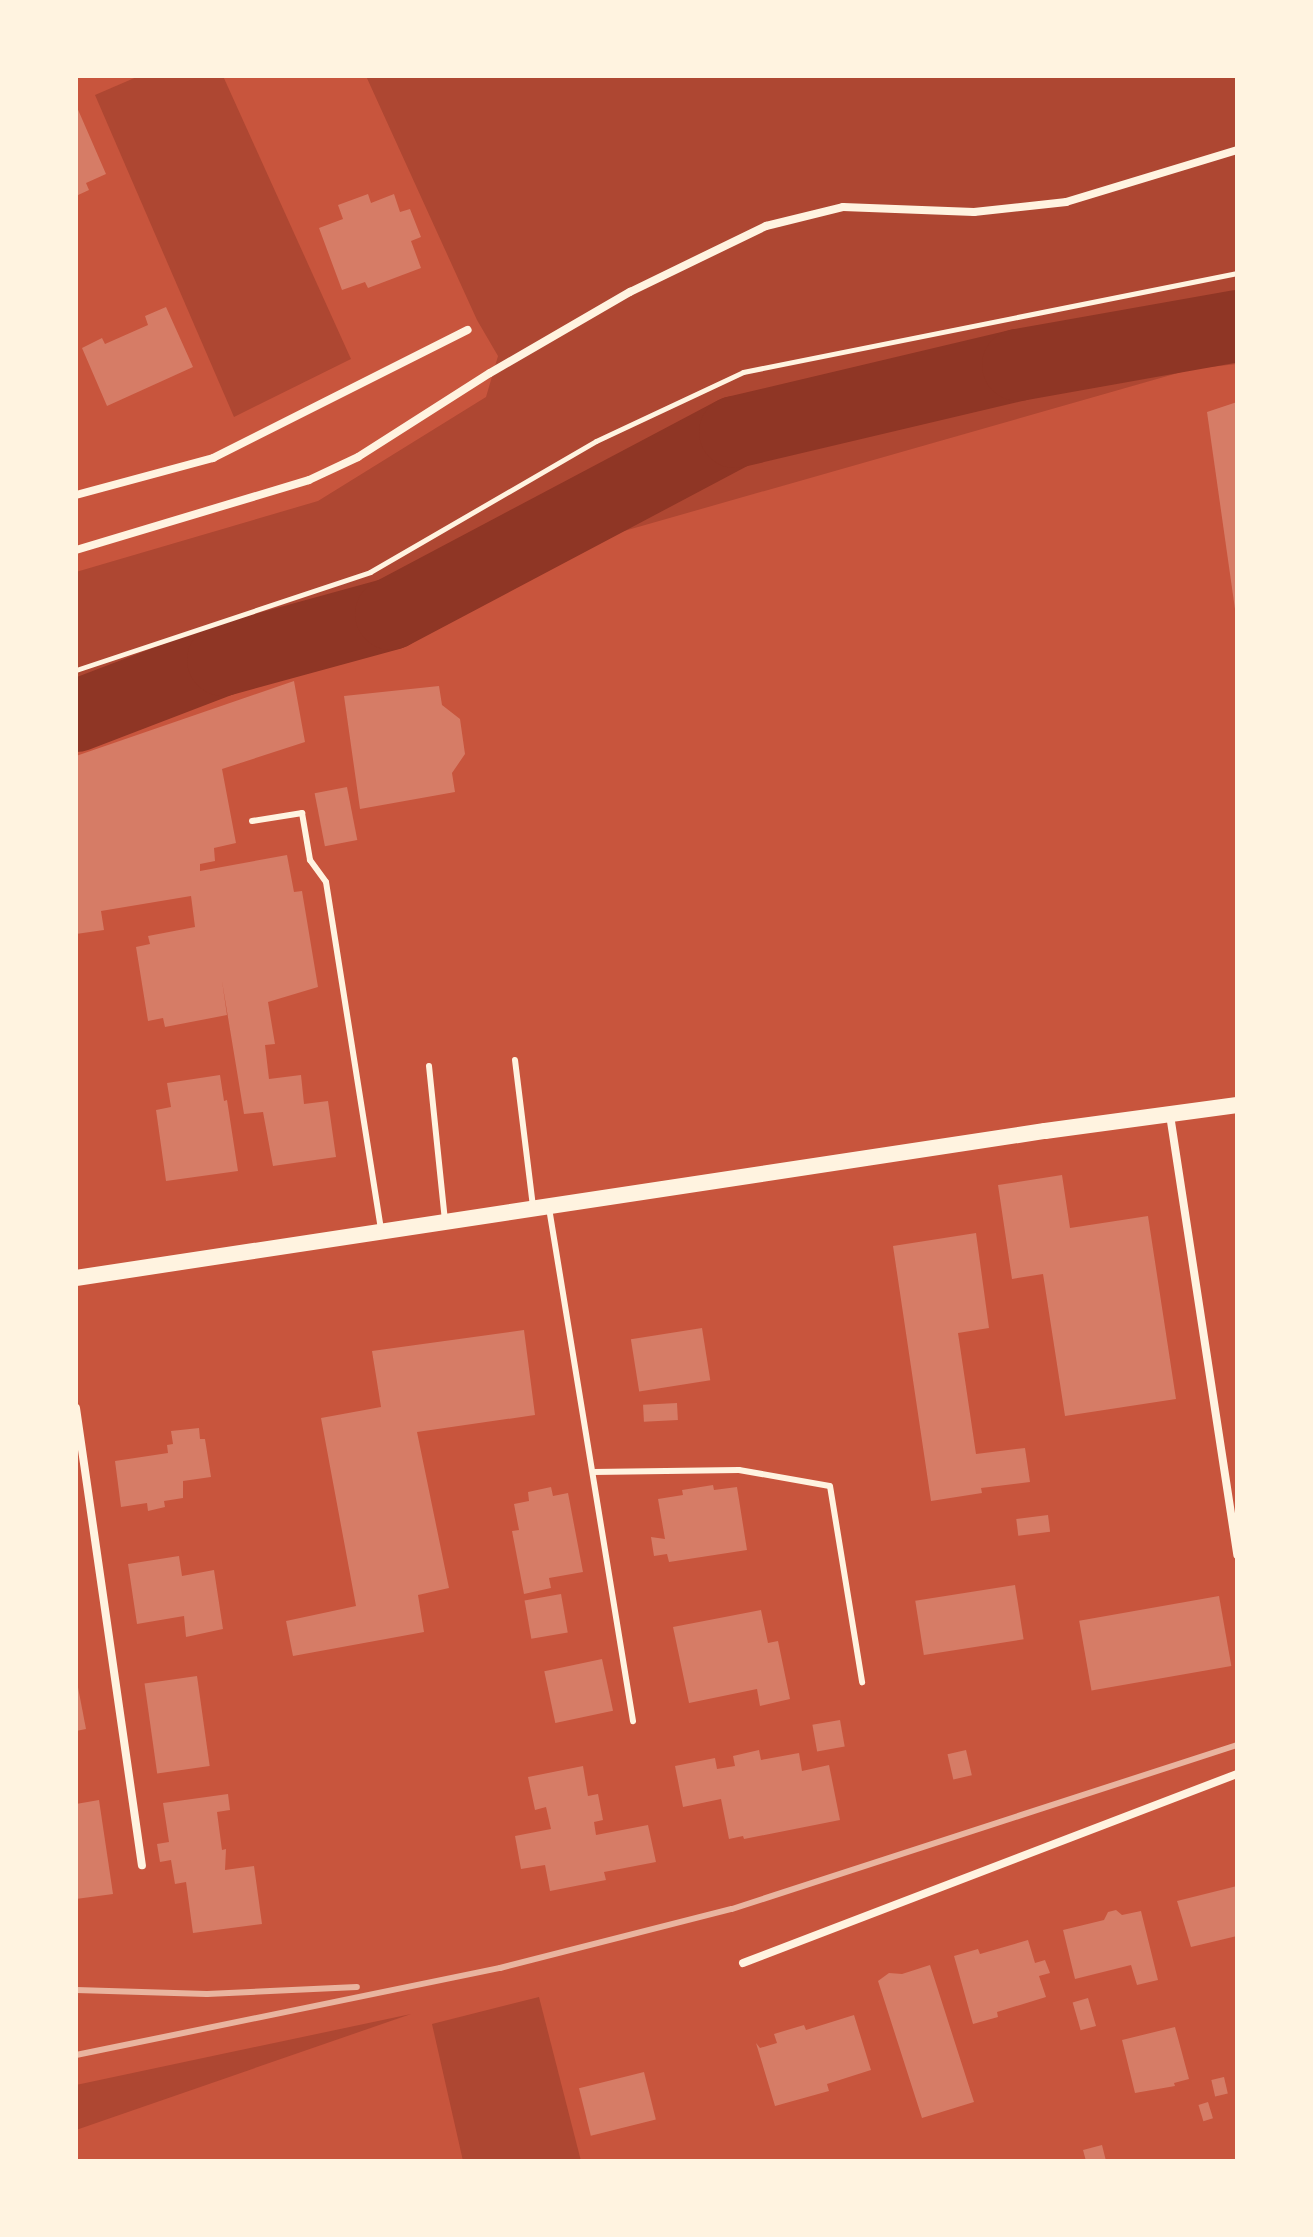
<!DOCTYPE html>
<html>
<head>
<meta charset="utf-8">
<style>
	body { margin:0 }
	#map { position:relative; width:1313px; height:2237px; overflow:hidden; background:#c8553d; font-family:Bitter,serif }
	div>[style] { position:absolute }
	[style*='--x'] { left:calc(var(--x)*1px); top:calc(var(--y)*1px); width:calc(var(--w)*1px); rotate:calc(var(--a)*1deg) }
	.green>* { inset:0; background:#ae4732 }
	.river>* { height:72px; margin:-36px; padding:0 36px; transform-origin:36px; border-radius:36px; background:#8f3625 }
	.building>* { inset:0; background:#d67c66; transform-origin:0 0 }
	.path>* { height:5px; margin:-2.5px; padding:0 2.5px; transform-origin:2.5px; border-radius:2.5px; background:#fff3e0 }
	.service>* { height:6px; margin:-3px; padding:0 3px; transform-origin:3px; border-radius:3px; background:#fff3e0 }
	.minor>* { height:8px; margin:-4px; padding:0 4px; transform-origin:4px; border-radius:4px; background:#fff3e0 }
	.secondary>* { height:16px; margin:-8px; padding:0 8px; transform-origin:8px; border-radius:8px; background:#fff3e0 }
	.rail>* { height:6px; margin:-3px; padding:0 3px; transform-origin:3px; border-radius:3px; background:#e9b49f }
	span { translate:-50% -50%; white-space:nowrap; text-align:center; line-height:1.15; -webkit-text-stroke:7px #fff3e0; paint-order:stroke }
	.frame { position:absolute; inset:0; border:78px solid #fff3e0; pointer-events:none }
</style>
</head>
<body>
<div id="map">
	<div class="green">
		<i style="clip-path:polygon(139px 76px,223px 76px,351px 359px,234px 417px,95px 95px)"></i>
		<i style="clip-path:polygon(366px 76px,1237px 76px,1237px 364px,1192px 369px,610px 535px,367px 654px,76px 738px,76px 572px,318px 501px,486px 397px,498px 356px,477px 320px)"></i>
		<i style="clip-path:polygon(539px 1997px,581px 2161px,463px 2161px,432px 2024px)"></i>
		<i style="clip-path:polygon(411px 2014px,76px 2130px,76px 2085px)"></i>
	</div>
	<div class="river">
		<i style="--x:76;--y:716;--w:157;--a:-20.9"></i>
		<i style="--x:223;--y:660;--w:174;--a:-15.3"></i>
		<i style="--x:391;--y:614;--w:389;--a:-27.9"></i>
		<i style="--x:735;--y:432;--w:291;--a:-13.3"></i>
		<i style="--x:1018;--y:365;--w:222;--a:-10.1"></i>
	</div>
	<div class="building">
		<i style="clip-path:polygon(76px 105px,106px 174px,86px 183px,89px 190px,76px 196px)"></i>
		<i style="clip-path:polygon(368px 194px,371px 203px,394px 194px,400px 212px,410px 209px,421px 237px,411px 241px,421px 268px,368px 288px,365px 282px,342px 290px,319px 228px,343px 219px,338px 205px)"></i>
		<i style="clip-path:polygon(166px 307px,193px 367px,107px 406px,82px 348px,102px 338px,105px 344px,148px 325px,145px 316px)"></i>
		<i style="clip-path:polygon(1237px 402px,1237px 609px,1235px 609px,1207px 412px)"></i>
		<i style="clip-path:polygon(294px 681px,305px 742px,222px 769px,236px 843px,214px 848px,215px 861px,200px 864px,200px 871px,287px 855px,294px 892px,302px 891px,318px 987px,268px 1002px,275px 1044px,265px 1045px,269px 1079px,301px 1075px,304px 1104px,328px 1101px,336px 1157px,273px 1166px,263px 1112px,244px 1114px,222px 981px,227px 1015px,165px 1027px,163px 1018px,148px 1021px,136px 947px,150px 944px,148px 936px,195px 927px,191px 896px,101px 911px,104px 930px,76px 934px,76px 756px)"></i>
		<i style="clip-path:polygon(439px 686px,442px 705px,460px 719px,465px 754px,452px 773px,455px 792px,360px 809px,344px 696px)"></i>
		<i style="left:347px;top:787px;width:54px;height:33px;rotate:79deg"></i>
		<i style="clip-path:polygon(220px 1075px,224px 1101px,227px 1100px,238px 1171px,166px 1181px,156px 1110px,171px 1107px,167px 1083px)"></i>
		<i style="clip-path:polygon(1062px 1175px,1070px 1228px,1148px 1216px,1176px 1399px,1065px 1416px,1043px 1274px,1012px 1279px,998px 1185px)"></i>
		<i style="clip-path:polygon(976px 1233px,989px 1328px,958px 1333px,976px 1454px,1025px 1448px,1030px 1482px,981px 1488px,982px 1493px,931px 1501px,893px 1246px)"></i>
		<i style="left:702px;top:1328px;width:53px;height:72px;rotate:81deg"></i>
		<i style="clip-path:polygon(524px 1330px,535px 1415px,417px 1432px,449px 1588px,418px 1595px,424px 1632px,293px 1656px,286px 1621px,356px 1606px,321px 1418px,381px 1407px,372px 1351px)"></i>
		<i style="left:677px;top:1403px;width:17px;height:34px;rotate:87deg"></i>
		<i style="clip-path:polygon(199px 1428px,200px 1439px,205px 1439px,211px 1477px,183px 1481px,183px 1498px,164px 1501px,165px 1507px,148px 1511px,147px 1503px,121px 1507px,115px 1461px,168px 1453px,167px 1445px,173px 1444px,171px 1431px)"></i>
		<i style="clip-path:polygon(713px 1485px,714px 1490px,737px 1487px,747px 1550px,669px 1562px,667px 1554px,654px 1556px,651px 1537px,665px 1539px,658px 1499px,683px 1495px,682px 1490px)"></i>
		<i style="clip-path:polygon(551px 1487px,553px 1496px,568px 1493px,583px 1572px,549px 1578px,551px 1588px,524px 1594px,512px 1531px,519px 1530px,514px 1504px,529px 1501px,528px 1492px)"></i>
		<i style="left:1048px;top:1515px;width:17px;height:32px;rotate:83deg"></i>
		<i style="clip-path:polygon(179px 1556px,182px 1576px,214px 1570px,223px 1629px,186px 1637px,184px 1616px,137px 1624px,128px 1564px)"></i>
		<i style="left:1015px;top:1585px;width:55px;height:101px;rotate:81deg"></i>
		<i style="left:561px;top:1594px;width:39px;height:37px;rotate:80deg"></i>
		<i style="left:1219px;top:1596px;width:71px;height:142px;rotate:80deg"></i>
		<i style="clip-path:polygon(761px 1610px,768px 1643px,778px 1641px,790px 1699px,760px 1706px,757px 1689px,689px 1703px,673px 1627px)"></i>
		<i style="left:602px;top:1659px;width:53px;height:59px;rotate:78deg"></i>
		<i style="left:197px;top:1676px;width:91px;height:53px;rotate:82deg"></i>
		<i style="clip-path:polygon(76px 1677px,86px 1729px,76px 1731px)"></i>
		<i style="left:840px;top:1720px;width:27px;height:28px;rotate:80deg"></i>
		<i style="clip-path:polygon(759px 1750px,761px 1760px,799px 1753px,802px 1771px,829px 1765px,840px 1820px,744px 1839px,743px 1836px,729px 1839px,721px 1799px,683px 1807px,675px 1766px,715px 1758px,717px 1769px,735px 1766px,733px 1756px)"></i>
		<i style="left:966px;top:1750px;width:26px;height:19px;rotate:77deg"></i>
		<i style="clip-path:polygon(583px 1766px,588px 1796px,598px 1794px,603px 1820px,594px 1822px,596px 1835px,648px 1825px,656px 1862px,604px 1872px,606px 1880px,550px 1891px,545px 1865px,521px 1869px,515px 1836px,551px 1829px,546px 1807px,535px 1810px,528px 1777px)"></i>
		<i style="clip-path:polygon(228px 1794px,230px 1810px,217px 1812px,222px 1850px,226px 1849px,225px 1870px,254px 1866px,262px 1924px,193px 1933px,186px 1882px,175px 1884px,171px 1860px,160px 1862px,157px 1844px,169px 1842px,163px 1803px)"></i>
		<i style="clip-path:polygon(99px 1800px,113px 1894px,76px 1899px,76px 1804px)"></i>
		<i style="clip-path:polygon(1237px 1886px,1237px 1936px,1191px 1947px,1177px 1901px)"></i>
		<i style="clip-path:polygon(1116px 1910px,1122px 1915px,1141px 1911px,1158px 1980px,1137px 1985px,1131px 1965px,1075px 1979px,1063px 1930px,1104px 1920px,1108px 1912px)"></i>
		<i style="clip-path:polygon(1028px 1940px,1035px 1963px,1045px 1960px,1050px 1973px,1039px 1976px,1046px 1997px,997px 2012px,998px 2017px,973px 2024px,954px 1956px,978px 1949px,980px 1954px)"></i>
		<i style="clip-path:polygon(930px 1965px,974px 2102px,922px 2118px,878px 1981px,889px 1973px,902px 1974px)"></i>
		<i style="left:1088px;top:1998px;width:29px;height:16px;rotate:74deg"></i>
		<i style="clip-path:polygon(854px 2015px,871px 2070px,827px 2084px,829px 2091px,775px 2106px,756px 2043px,760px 2048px,777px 2043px,774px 2034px,804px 2025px,806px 2030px)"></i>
		<i style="clip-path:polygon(1175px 2027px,1189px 2079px,1174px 2083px,1175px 2086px,1135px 2093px,1122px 2040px)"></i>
		<i style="left:644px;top:2072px;width:49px;height:67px;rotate:76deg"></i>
		<i style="left:1224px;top:2077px;width:17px;height:13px;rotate:77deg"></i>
		<i style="left:1208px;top:2102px;width:17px;height:10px;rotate:73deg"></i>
		<i style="clip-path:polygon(1102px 2145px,1106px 2161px,1086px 2161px,1083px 2150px)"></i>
	</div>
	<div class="path">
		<i style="--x:76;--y:670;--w:310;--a:-18.4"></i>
		<i style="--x:370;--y:572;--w:261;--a:-30.1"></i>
		<i style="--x:596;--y:441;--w:162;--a:-25.1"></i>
		<i style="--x:743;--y:372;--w:504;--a:-11.33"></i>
	</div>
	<div class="service">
		<i style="--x:252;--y:821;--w:51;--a:-9.1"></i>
		<i style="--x:302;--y:813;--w:48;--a:80.3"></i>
		<i style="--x:310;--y:860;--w:27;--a:54"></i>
		<i style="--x:326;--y:882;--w:351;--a:81"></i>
		<i style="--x:515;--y:1060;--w:147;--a:83"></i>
		<i style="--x:429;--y:1066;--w:155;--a:84.1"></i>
		<i style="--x:549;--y:1208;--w:520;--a:80.7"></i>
		<i style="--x:593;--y:1472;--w:146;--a:-0.8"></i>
		<i style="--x:739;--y:1470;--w:92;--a:10"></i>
		<i style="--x:830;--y:1486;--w:199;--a:80.7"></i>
	</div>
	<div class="minor">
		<i style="--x:76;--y:495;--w:142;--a:-15.1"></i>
		<i style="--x:213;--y:458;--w:285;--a:-26.7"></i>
		<i style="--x:76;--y:550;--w:243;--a:-16.7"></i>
		<i style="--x:309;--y:480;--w:54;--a:-25.1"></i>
		<i style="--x:358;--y:457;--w:156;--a:-32.5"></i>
		<i style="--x:490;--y:373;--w:162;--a:-30.1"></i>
		<i style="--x:630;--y:292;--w:151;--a:-25.9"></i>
		<i style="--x:766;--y:226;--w:79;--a:-13.9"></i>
		<i style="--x:843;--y:207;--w:131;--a:2.2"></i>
		<i style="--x:974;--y:212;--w:93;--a:-6.2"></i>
		<i style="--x:1066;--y:202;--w:179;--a:-16.9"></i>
		<i style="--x:1170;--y:1115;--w:445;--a:81.3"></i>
		<i style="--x:76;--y:1408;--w:462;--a:81.8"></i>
		<i style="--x:743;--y:1963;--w:529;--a:-20.94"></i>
	</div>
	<div class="secondary">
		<i style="--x:76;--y:1278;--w:980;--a:-8.63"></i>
		<i style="--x:1045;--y:1131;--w:194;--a:-7.7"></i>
	</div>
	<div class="rail">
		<i style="--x:76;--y:1990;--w:131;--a:1.7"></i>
		<i style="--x:207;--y:1994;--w:150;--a:-2.7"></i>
		<i style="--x:76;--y:2055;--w:433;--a:-11.6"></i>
		<i style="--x:500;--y:1968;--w:239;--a:-14.3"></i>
		<i style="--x:732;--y:1909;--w:531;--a:-17.99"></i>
	</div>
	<div class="frame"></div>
</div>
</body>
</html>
